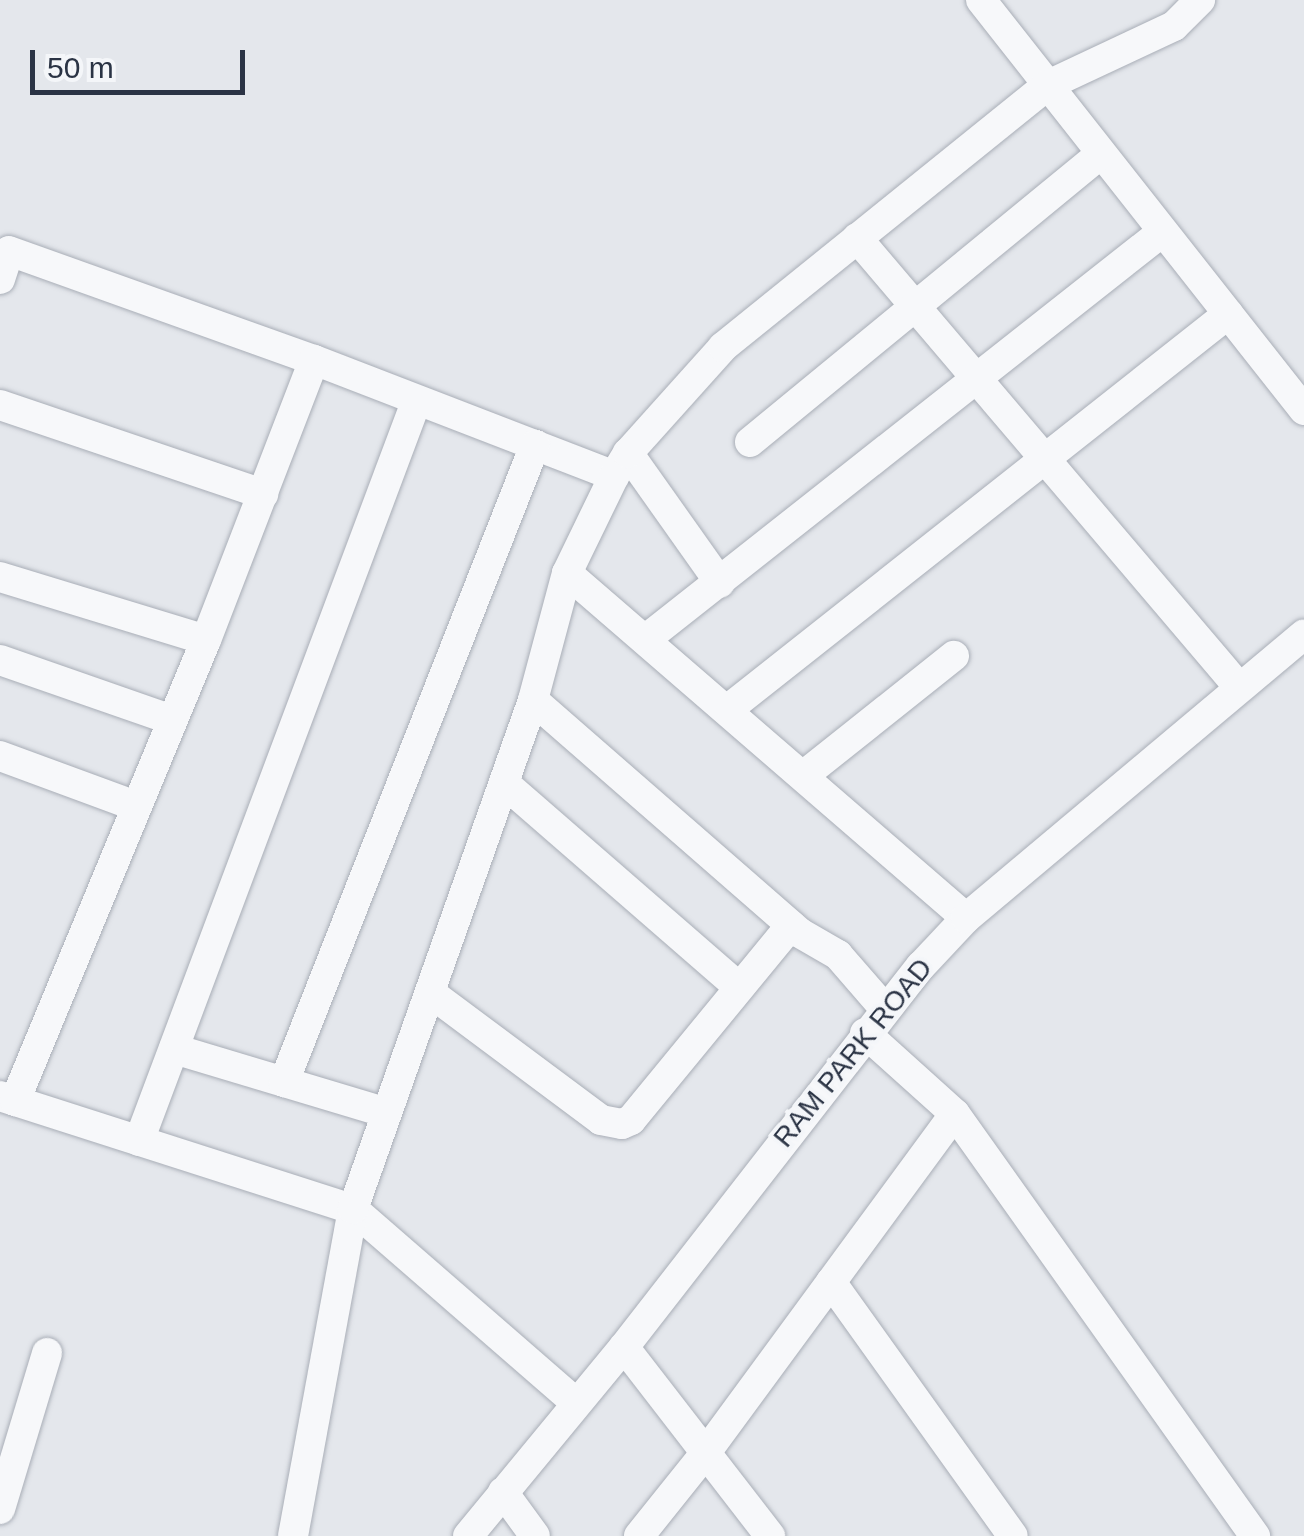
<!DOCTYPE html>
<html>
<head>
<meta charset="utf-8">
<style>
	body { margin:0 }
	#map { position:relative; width:1304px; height:1536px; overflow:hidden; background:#e4e7ec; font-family:Arial,sans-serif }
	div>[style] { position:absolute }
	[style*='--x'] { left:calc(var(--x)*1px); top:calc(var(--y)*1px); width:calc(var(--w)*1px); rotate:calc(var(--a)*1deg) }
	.roads { filter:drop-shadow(0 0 2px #a9aeb7) drop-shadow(0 0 2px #a9aeb7) }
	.minor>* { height:30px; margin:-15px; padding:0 15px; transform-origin:15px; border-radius:15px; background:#f7f8fa }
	span { translate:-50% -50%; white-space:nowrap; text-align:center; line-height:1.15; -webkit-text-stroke:8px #f4f6f9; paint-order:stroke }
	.street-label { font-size:28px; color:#2b3445 }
	.scale { position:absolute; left:30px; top:50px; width:215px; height:45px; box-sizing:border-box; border:5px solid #2b3445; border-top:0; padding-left:12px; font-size:30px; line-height:35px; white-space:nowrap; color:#2b3445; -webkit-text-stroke:8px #f4f6f9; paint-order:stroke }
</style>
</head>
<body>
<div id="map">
	<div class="roads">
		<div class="minor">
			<i style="--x:981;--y:0;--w:522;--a:51.77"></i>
			<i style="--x:857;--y:238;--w:588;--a:49.62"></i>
			<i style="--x:0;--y:279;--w:29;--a:-72"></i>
			<i style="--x:9;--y:251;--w:324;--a:19.7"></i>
			<i style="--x:314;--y:360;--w:322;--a:21.1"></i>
			<i style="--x:0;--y:405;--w:278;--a:18.7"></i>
			<i style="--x:750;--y:442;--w:453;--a:-39.4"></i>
			<i style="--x:628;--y:453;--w:159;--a:54.7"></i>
			<i style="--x:567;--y:573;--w:527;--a:40.85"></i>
			<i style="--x:0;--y:577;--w:215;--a:17"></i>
			<i style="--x:646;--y:639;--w:657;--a:-38.26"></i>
			<i style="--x:0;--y:660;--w:182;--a:19.2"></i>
			<i style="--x:533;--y:700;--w:354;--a:41.1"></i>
			<i style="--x:800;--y:933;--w:44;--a:30.1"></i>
			<i style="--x:838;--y:955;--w:72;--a:49"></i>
			<i style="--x:727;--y:710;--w:639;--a:-38.32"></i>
			<i style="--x:0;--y:756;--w:145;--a:20.2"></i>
			<i style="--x:803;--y:776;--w:193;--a:-38.5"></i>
			<i style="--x:504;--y:783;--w:311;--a:41"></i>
			<i style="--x:432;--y:994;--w:211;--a:36.7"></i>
			<i style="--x:601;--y:1120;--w:21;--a:11"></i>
			<i style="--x:622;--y:1124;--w:10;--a:-24"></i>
			<i style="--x:631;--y:1120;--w:252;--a:-50.6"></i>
			<i style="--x:865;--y:1033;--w:121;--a:42"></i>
			<i style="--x:955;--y:1114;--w:518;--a:54.59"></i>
			<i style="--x:174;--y:1049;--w:222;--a:16.7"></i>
			<i style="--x:284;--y:1082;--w:685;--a:-68.49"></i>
			<i style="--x:0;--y:1096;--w:371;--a:17.8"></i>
			<i style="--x:353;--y:1209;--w:296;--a:41"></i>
			<i style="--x:15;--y:1101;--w:499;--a:-67.5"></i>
			<i style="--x:206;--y:640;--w:300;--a:-68.9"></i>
			<i style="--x:139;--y:1141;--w:789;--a:-69.45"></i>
			<i style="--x:831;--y:1282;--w:312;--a:54.4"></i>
			<i style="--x:624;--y:1347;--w:239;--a:52.3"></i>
			<i style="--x:503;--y:1492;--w:54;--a:54"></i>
			<i style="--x:0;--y:1509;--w:163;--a:-73.2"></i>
			<i style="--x:293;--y:1536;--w:332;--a:-79.6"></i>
			<i style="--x:353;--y:1209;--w:540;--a:-70.52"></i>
			<i style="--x:533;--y:700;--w:131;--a:-75"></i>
			<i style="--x:567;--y:573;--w:108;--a:-64.1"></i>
			<i style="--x:614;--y:476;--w:27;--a:-59"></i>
			<i style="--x:628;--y:453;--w:142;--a:-48.1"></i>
			<i style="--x:723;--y:347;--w:415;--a:-38.9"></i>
			<i style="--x:1046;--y:86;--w:141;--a:-25.1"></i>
			<i style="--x:1174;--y:26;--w:37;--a:-45"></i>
			<i style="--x:468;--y:1536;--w:245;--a:-50.5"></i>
			<i style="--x:624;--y:1347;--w:483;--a:-52.1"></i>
			<i style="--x:921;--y:966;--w:66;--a:-46.8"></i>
			<i style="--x:966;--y:918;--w:441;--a:-40"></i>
			<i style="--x:639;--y:1536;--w:109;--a:-51.3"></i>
			<i style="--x:707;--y:1451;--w:418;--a:-53.7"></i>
		</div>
	</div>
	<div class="street-label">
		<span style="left:853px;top:1053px;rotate:-51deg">RAM PARK ROAD</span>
	</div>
	<div class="scale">50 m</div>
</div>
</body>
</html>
